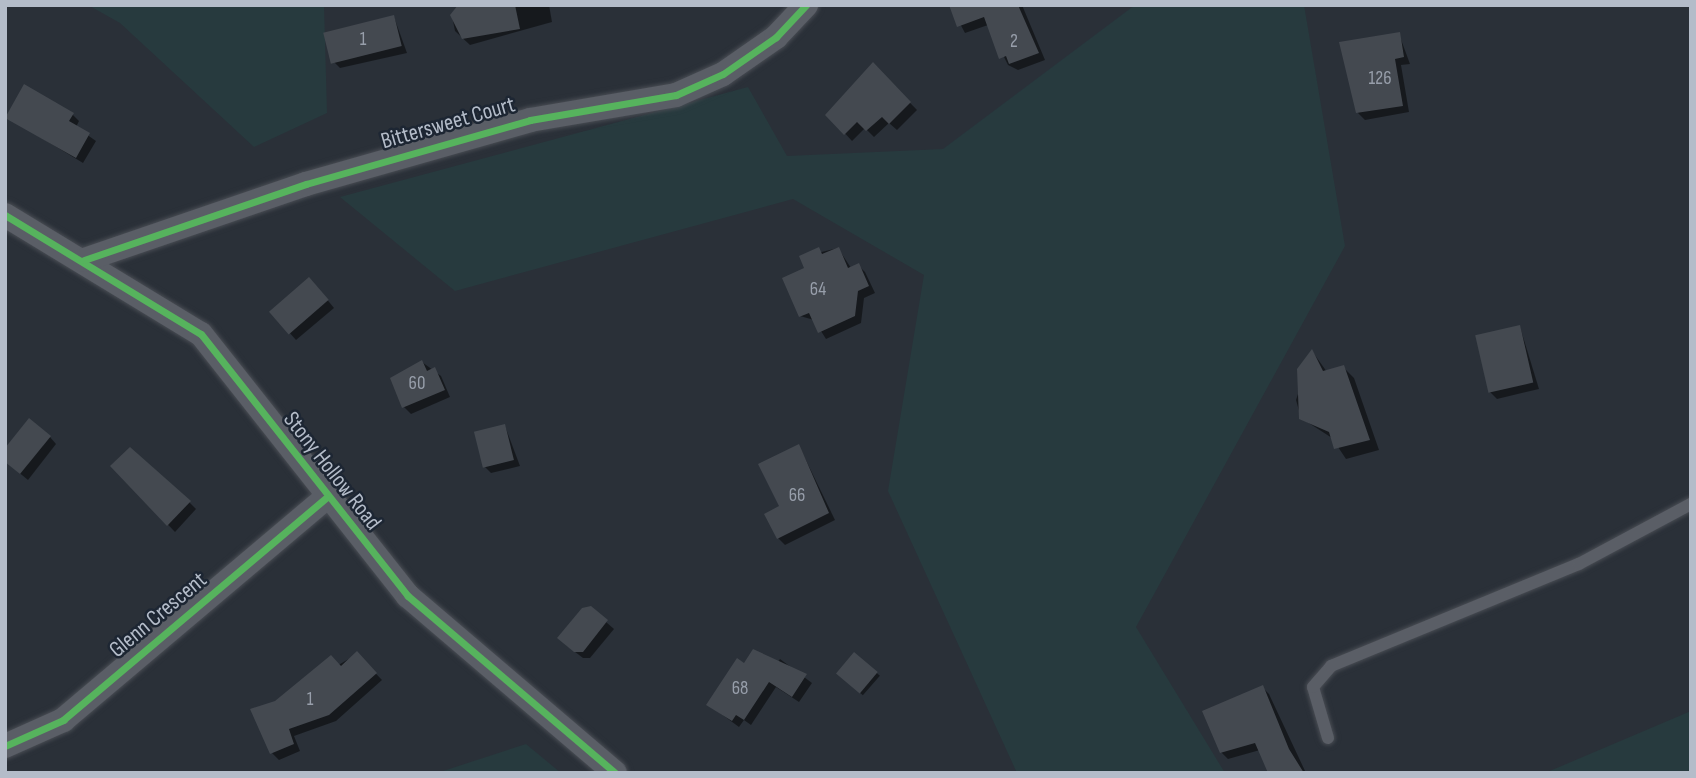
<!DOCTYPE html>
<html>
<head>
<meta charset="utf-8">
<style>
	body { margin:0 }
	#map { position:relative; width:1696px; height:778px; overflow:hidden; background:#2a3038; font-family:"Sofia Sans Condensed",sans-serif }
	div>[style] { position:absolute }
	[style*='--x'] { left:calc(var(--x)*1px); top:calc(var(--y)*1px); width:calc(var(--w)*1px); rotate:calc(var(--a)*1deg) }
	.green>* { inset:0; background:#273a3e }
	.shadow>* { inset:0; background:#0007; transform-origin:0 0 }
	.building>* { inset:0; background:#444950; transform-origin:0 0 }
	.roads { filter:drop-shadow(0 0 2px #484c53) drop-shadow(0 0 2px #484c53) }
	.service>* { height:12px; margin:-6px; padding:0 6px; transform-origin:6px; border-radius:6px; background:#5a5e66 }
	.minor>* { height:24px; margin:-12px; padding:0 12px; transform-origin:12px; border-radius:12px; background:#5a5e66 }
	.cycleway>* { height:7px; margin:-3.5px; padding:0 3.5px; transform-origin:3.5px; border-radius:3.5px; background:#56b35d }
	span { translate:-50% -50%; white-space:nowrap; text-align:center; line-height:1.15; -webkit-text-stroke:5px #1d2633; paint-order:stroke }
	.number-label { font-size:19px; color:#989fab }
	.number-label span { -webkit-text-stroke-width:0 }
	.street-label { font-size:23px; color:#b4bcc9 }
	.frame { position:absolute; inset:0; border:7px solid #b4bcc9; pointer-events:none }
</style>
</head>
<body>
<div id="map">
	<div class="green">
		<i style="clip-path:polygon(88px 5px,324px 5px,327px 113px,254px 147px,120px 23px)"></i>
		<i style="clip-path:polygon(1135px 5px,1304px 5px,1345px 246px,1136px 627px,1225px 773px,1017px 773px,888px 491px,924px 275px,793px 199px,455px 291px,340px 197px,748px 87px,787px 156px,943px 149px)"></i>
		<i style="clip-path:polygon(1691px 711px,1691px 773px,1545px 773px)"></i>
		<i style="clip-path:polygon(526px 744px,561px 773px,437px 773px)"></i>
	</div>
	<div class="shadow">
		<i style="clip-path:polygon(461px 5px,549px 5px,552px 22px,470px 45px,455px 31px,452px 16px)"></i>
		<i style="clip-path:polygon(950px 5px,1022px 5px,1045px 60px,1018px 70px,1008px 65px,988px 25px,965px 33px)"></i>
		<i style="clip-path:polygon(394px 17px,407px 53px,340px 68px,333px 61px)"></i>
		<i style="clip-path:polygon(1399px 34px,1410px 64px,1401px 65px,1409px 112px,1365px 120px,1358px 113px)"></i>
		<i style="clip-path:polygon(873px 65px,917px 110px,897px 130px,889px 123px,874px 137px,865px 128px,852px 141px,828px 115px)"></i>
		<i style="clip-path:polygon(72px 114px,79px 121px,76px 127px,96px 141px,83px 163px,7px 117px)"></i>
		<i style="clip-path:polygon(838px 248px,851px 268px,858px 265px,865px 272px,875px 293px,864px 298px,861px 323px,826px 339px,814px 320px,800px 316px,807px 269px,801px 257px)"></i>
		<i style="clip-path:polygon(316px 286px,334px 308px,296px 340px,272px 313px)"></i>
		<i style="clip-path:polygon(1520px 327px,1539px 389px,1497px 399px,1490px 392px)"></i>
		<i style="clip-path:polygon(1312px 351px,1327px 372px,1343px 367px,1354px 378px,1379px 450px,1346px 459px,1332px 438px,1301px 418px,1296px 400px)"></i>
		<i style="clip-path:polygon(422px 362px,441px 376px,450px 397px,411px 414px,404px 407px)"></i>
		<i style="clip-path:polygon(505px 426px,520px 466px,491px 473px,484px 466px)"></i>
		<i style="clip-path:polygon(50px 437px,56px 444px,28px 480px,5px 461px)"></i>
		<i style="clip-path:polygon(799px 446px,835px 520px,785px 545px,778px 538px,781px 507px)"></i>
		<i style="clip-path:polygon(112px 466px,189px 502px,196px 509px,175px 532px)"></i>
		<i style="clip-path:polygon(590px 608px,614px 629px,590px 658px,583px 658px,566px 645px)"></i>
		<i style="clip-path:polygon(357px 654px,382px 680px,336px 721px,294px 736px,300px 751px,279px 760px,272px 753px,276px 702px)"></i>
		<i style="left:855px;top:654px;width:33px;height:26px;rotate:41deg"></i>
		<i style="clip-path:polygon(780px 659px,812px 683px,799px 702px,776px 687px,751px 725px,744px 720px,739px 727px,709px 705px,745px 665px,775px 666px)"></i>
		<i style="clip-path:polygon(1263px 688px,1269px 694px,1306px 773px,1270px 773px,1260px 750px,1228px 759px,1221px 752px)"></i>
	</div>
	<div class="building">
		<i style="clip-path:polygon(458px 5px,515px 5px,520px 29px,462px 39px,450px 15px)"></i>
		<i style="clip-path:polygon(949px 5px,1018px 5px,1039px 53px,1009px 64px,1006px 56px,999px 59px,984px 17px,957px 27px)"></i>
		<i style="left:394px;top:15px;width:32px;height:73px;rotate:76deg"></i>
		<i style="clip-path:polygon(1400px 32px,1404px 57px,1395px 59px,1403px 106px,1356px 113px,1339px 42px)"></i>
		<i style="clip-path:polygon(873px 62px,911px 102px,889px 124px,882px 117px,866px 131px,857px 122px,844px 135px,825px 115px)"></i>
		<i style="clip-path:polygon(24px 84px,74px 113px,69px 121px,90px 133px,76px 158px,5px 118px)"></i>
		<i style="clip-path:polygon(819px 247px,822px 254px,839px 247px,848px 268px,859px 263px,869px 286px,858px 291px,855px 316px,818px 333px,809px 313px,799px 317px,782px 278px,804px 268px,799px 256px)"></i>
		<i style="left:309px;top:277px;width:30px;height:53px;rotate:49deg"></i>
		<i style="left:1520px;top:325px;width:59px;height:46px;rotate:77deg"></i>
		<i style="clip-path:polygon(1312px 349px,1323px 371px,1344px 365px,1370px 440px,1334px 449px,1329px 432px,1299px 419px,1297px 369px)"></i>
		<i style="clip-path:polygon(422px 360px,427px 371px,435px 367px,445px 390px,402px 408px,390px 378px)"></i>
		<i style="clip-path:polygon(29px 418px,51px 436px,20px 474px,5px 462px,5px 448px)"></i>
		<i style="left:505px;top:424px;width:37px;height:32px;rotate:76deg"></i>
		<i style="clip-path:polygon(799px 444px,829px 513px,777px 539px,764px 514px,779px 506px,758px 464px)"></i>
		<i style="clip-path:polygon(130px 447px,191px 501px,167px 526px,110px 466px)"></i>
		<i style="clip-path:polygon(591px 606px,608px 620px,583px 652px,574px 652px,557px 638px,582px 608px)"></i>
		<i style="clip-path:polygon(753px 649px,807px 674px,792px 697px,769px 682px,744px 720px,736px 715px,732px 721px,706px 705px,737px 658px,744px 663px)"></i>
		<i style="clip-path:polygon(357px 651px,377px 673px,329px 715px,289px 729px,294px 744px,270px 754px,250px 709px,275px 701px,331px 655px,341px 666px)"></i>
		<i style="left:854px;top:652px;width:31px;height:28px;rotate:40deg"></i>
		<i style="clip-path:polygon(1263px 685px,1289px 749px,1304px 773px,1268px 773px,1255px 743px,1220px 753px,1202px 711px)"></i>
	</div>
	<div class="roads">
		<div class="service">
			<i style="--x:1328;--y:738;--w:53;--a:-106.4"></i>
			<i style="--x:1313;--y:687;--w:28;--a:-49"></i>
			<i style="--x:1331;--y:666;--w:268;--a:-22.4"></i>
			<i style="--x:1579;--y:564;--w:127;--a:-28.2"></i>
		</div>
		<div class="minor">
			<i style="--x:5;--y:215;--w:229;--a:31.3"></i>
			<i style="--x:201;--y:334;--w:334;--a:51.7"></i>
			<i style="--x:408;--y:596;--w:272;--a:40.5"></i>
			<i style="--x:84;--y:260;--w:235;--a:-18.9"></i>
			<i style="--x:306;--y:184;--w:233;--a:-15.9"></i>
			<i style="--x:530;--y:120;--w:148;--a:-9.7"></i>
			<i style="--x:676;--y:95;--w:51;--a:-24.1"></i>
			<i style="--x:723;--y:74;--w:65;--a:-34.9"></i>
			<i style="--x:776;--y:37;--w:44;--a:-46.8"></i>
			<i style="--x:5;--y:746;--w:64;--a:-24.1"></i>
			<i style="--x:63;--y:720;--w:344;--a:-40.2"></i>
		</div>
	</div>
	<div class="cycleway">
		<i style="--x:5;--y:215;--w:229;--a:31.3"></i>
		<i style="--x:201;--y:334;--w:334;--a:51.7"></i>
		<i style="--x:408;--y:596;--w:272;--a:40.5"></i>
		<i style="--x:84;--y:260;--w:235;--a:-18.9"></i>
		<i style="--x:306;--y:184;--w:233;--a:-15.9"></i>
		<i style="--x:530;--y:120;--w:148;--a:-9.7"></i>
		<i style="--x:676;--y:95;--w:51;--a:-24.1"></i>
		<i style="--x:723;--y:74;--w:65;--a:-34.9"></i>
		<i style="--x:776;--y:37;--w:44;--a:-46.8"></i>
		<i style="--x:5;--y:746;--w:64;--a:-24.1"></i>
		<i style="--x:63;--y:720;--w:344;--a:-40.2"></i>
	</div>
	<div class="number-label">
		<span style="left:363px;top:40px">1</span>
		<span style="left:1014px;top:42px">2</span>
		<span style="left:1380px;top:79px">126</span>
		<span style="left:818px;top:290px">64</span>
		<span style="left:417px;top:384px">60</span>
		<span style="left:797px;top:496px">66</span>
		<span style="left:740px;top:689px">68</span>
		<span style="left:310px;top:700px">1</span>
	</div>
	<div class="street-label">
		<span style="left:448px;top:123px;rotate:-16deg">Bittersweet Court</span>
		<span style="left:332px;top:471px;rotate:52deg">Stony Hollow Road</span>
		<span style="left:158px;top:615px;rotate:-40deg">Glenn Crescent</span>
	</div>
	<div class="frame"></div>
</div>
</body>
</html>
